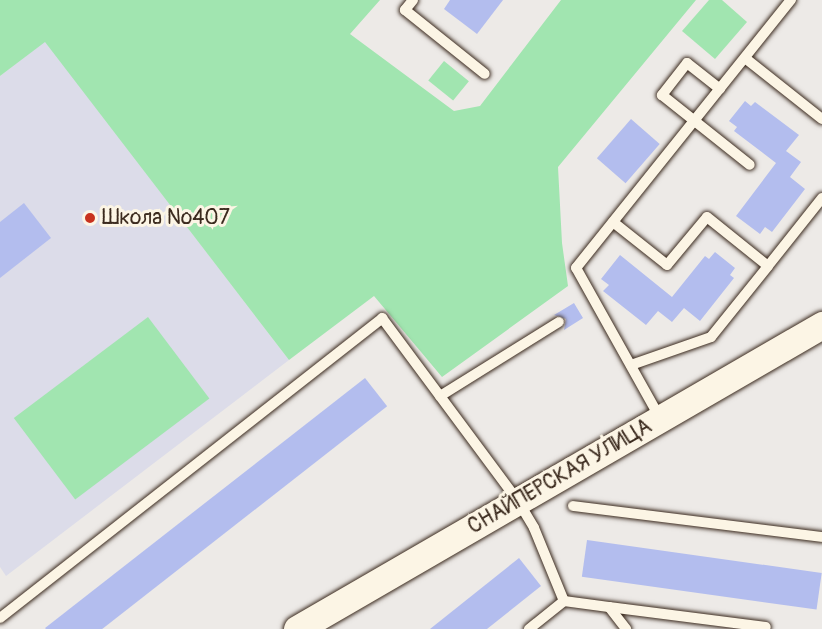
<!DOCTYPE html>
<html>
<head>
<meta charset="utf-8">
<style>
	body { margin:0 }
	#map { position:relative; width:822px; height:629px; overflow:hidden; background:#edeae7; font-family:Pangolin,sans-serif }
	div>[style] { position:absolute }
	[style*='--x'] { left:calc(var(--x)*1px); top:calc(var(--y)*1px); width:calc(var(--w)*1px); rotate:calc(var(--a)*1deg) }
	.built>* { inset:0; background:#dcdce9 }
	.green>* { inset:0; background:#a1e5b0; transform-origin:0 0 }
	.building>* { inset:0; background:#b3bdee; transform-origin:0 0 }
	.roads { filter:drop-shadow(0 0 2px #3b2a1e) drop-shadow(0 0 2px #3b2a1e) }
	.service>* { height:10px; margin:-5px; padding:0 5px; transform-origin:5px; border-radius:5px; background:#fcf5e5 }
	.tertiary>* { height:27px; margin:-13.5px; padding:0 13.5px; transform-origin:13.5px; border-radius:13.5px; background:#fcf5e5 }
	.dots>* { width:16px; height:16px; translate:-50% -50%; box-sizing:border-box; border:3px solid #fcf5e5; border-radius:50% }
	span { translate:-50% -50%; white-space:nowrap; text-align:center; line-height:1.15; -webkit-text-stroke:6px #fcf5e5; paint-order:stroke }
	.poi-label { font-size:21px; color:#3b2a1e }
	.left { translate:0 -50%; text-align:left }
	.street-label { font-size:21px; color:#3b2a1e }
</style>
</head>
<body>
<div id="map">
	<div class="built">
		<i style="clip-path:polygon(45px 41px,289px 360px,6px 576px,0 567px,0 76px)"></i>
	</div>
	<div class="green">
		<i style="clip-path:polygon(0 0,380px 0,350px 34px,454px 111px,480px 106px,561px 0,696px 0,558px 167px,562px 243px,568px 286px,442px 377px,374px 296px,289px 360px,45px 42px,0 76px)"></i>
		<i style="clip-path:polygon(709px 0,722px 0,747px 22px,715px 59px,682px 31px)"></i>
		<i style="left:444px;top:61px;width:32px;height:25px;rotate:39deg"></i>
		<i style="left:148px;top:317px;width:102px;height:168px;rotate:53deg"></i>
	</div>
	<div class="building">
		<i style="clip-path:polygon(450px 0,503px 0,477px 34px,444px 9px)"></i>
		<i style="clip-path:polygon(745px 101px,751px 106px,755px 102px,799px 135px,786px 151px,801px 162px,790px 177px,805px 189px,772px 232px,765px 227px,760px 234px,736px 216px,776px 163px,734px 131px,737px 127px,729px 121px)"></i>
		<i style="left:631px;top:119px;width:38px;height:52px;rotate:41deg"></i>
		<i style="clip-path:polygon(24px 203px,51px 238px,0 278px,0 222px)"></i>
		<i style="clip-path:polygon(715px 252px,735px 268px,730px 275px,734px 278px,700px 321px,684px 308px,672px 322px,658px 311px,646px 325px,603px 291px,609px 285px,601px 279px,620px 255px,672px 297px,705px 256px,709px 259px)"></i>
		<i style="clip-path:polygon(574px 303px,583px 318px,564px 330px,566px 319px,554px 315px)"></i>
		<i style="left:365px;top:378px;width:36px;height:406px;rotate:52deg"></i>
		<i style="left:587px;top:540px;width:237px;height:37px;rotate:8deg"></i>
		<i style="clip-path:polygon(519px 558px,541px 586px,487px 629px,430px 629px)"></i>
	</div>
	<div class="roads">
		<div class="service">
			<i style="--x:413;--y:0;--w:13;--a:129"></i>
			<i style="--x:405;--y:10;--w:102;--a:38.7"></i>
			<i style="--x:745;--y:58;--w:98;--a:38.4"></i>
			<i style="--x:720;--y:89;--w:42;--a:-141.8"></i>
			<i style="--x:687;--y:63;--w:41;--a:128"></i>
			<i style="--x:662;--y:95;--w:112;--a:38.5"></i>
			<i style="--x:613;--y:222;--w:69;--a:38.5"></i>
			<i style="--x:667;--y:265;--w:62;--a:-50.2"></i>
			<i style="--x:707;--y:217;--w:78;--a:38.8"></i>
			<i style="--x:768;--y:266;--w:87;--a:-51.5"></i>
			<i style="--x:631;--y:365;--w:85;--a:-19.3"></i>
			<i style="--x:711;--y:337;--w:91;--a:-51.2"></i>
			<i style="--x:440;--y:396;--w:140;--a:-31.9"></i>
			<i style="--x:660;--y:418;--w:172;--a:-119.2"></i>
			<i style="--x:576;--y:268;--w:344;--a:-51.3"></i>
			<i style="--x:573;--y:506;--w:251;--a:7.1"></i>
			<i style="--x:564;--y:601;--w:45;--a:7.6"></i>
			<i style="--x:609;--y:607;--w:28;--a:52"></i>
			<i style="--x:609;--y:607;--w:158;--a:7.3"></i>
			<i style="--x:0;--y:618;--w:486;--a:-38.1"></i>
			<i style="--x:382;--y:318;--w:228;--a:53.4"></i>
			<i style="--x:518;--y:501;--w:31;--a:59"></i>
			<i style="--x:534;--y:528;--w:79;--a:67.7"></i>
			<i style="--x:564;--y:601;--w:45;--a:141.3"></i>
		</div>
		<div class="tertiary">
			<i style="--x:297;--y:629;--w:607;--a:-30.07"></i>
		</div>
	</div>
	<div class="dots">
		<i style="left:90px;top:218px;background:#c8321e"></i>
	</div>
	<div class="poi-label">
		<span class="left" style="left:102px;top:218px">Школа №407</span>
	</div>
	<div class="street-label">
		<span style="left:560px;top:477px;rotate:-30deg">СНАЙПЕРСКАЯ УЛИЦА</span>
	</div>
</div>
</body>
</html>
